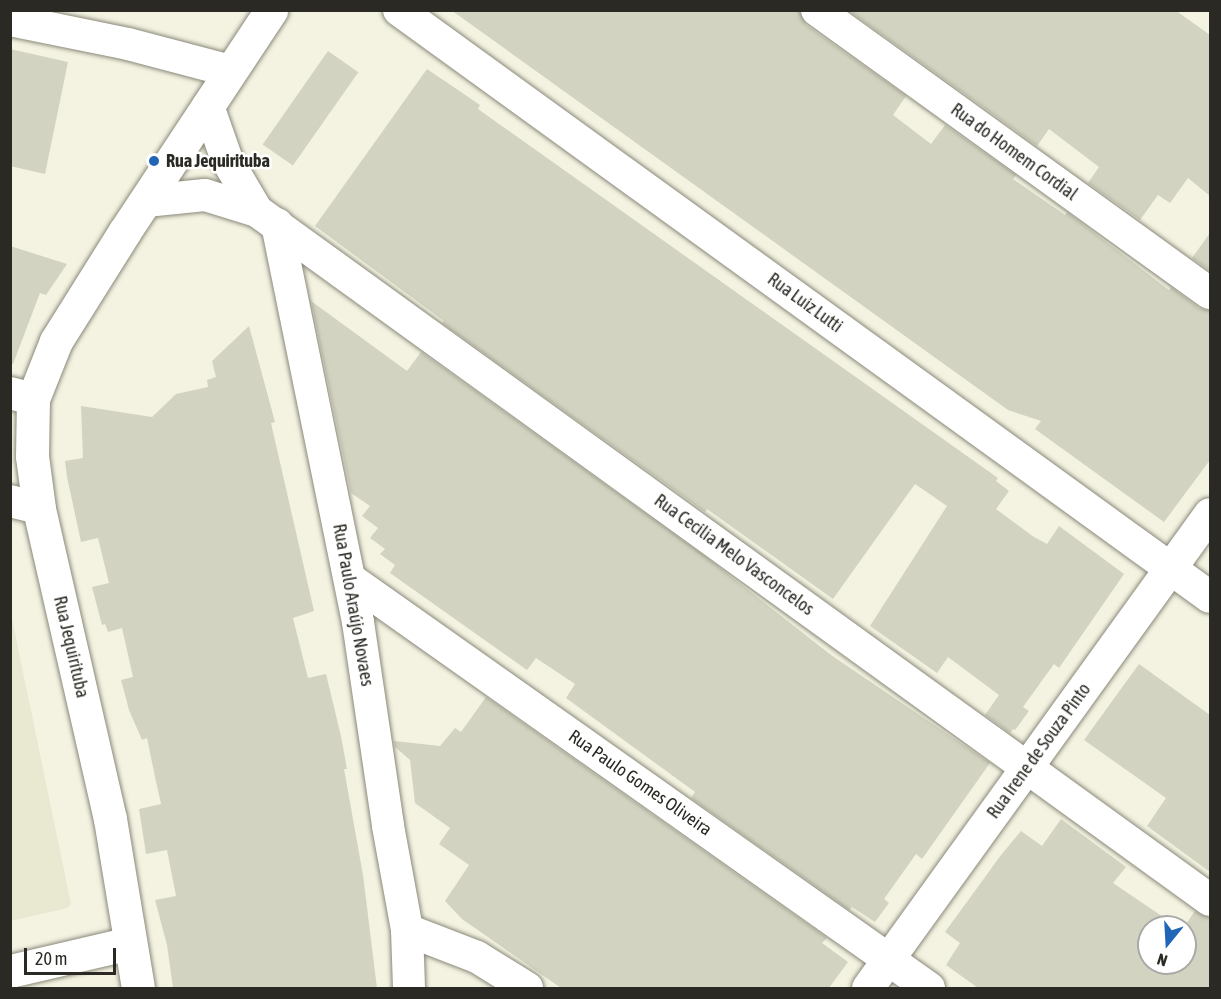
<!DOCTYPE html>
<html>
<head>
<meta charset="utf-8">
<style>
	body { margin:0 }
	#map { position:relative; width:1221px; height:999px; overflow:hidden; background:#f4f3e2; font-family:"Asap Condensed",sans-serif }
	div>[style] { position:absolute }
	[style*='--x'] { left:calc(var(--x)*1px); top:calc(var(--y)*1px); width:calc(var(--w)*1px); rotate:calc(var(--a)*1deg) }
	.built>* { inset:0; background:#e9e8d0 }
	.building>* { inset:0; background:#d3d3c2; transform-origin:0 0 }
	.roads { filter:drop-shadow(0 0 2px #8a897a) drop-shadow(0 0 2px #8a897a) }
	.minor>* { height:32px; margin:-16px; padding:0 16px; transform-origin:16px; border-radius:16px; background:#fff }
	.tertiary>* { height:33px; margin:-16.5px; padding:0 16.5px; transform-origin:16.5px; border-radius:16.5px; background:#fff }
	.dots>* { width:16px; height:16px; translate:-50% -50%; box-sizing:border-box; border:3px solid #fff; border-radius:50% }
	span { translate:-50% -50%; white-space:nowrap; text-align:center; line-height:1.15; -webkit-text-stroke:5px #fff; paint-order:stroke }
	.street-label { font-size:18px; color:#2a2923 }
	.poi-label { font-size:18px; color:#2a2923; font-weight:700 }
	.left { translate:0 -50%; text-align:left }
	.frame { position:absolute; inset:0; border:12px solid #2a2923; pointer-events:none }
	.north { position:absolute; left:1137px; top:915px; width:60px; height:60px; box-sizing:border-box; background:#fff; border:2px solid #aaa9a7; border-radius:50%; rotate:198deg; font-size:16px; font-weight:700; line-height:24px; text-align:center; color:#2a2923 }
	.north::after { content:''; display:block; margin:auto; width:21px; height:27px; background:#2165b6; clip-path:polygon(50% 0,100% 100%,50% 72%,0 100%) }
	.scale { position:absolute; left:24px; top:948px; width:92px; height:27px; box-sizing:border-box; border:3px solid #2a2923; border-top:0; padding-left:8px; font-size:18px; line-height:21px; white-space:nowrap; color:#2a2923; -webkit-text-stroke:4px #fff; paint-order:stroke }
</style>
</head>
<body>
<div id="map">
	<div class="built">
		<i style="clip-path:polygon(11px 614px,71px 904px,67px 908px,11px 921px)"></i>
	</div>
	<div class="building">
		<i style="clip-path:polygon(451px 10px,799px 10px,806px 25px,906px 96px,893px 115px,931px 144px,945px 125px,1016px 175px,1013px 179px,1065px 215px,1067px 212px,1169px 290px,1171px 287px,1199px 308px,1210px 311px,1210px 460px,1164px 522px,1035px 429px,1041px 421px,1008px 410px)"></i>
		<i style="clip-path:polygon(848px 10px,1175px 10px,1210px 35px,1210px 196px,1188px 178px,1170px 203px,1158px 195px,1140px 220px,1088px 183px,1099px 167px,1049px 129px,1037px 146px)"></i>
		<i style="clip-path:polygon(10px 49px,68px 62px,45px 174px,10px 166px)"></i>
		<i style="left:328px;top:51px;width:37px;height:114px;rotate:35deg"></i>
		<i style="clip-path:polygon(427px 69px,480px 105px,478px 109px,998px 478px,996px 481px,1009px 491px,996px 509px,1034px 537px,1047px 544px,1059px 526px,1124px 574px,1059px 668px,1054px 664px,1023px 707px,1029px 711px,1015px 730px,1013px 729px,1010px 733px,985px 715px,999px 695px,948px 657px,937px 673px,870px 626px,947px 506px,915px 484px,833px 599px,707px 509px,705px 512px,442px 323px,444px 321px,315px 226px)"></i>
		<i style="clip-path:polygon(1210px 233px,1210px 271px,1192px 258px)"></i>
		<i style="clip-path:polygon(10px 246px,67px 264px,46px 295px,40px 293px,13px 364px,10px 363px)"></i>
		<i style="clip-path:polygon(311px 301px,407px 371px,421px 352px,706px 557px,831px 655px,990px 763px,922px 859px,916px 854px,884px 899px,889px 903px,875px 922px,852px 907px,849px 910px,691px 798px,695px 792px,566px 698px,575px 684px,536px 658px,527px 670px,390px 573px,395px 565px,380px 554px,385px 549px,370px 538px,378px 528px,362px 516px,370px 506px,351px 493px)"></i>
		<i style="clip-path:polygon(249px 326px,275px 422px,271px 423px,314px 611px,293px 618px,308px 678px,326px 674px,341px 736px,347px 769px,344px 769px,363px 875px,377px 988px,173px 988px,167px 945px,155px 900px,176px 896px,167px 850px,146px 854px,139px 809px,161px 804px,155px 777px,147px 738px,142px 740px,129px 710px,121px 680px,133px 677px,122px 628px,108px 632px,105px 624px,102px 625px,92px 587px,109px 583px,98px 538px,81px 542px,67px 477px,65px 461px,83px 458px,81px 406px,152px 417px,176px 394px,208px 387px,207px 380px,216px 377px,212px 361px)"></i>
		<i style="clip-path:polygon(1139px 664px,1210px 715px,1210px 872px,1147px 826px,1166px 798px,1084px 740px)"></i>
		<i style="clip-path:polygon(486px 697px,827px 938px,822px 943px,848px 962px,829px 988px,561px 988px,462px 919px,445px 901px,469px 865px,439px 844px,450px 828px,415px 803px,410px 760px,395px 747px,394px 741px,440px 746px,455px 728px,461px 732px)"></i>
		<i style="clip-path:polygon(1061px 819px,1126px 867px,1113px 883px,1178px 927px,1149px 927px,1149px 963px,1185px 963px,1184px 927px,1195px 911px,1210px 918px,1210px 988px,978px 988px,946px 965px,960px 943px,945px 932px,1001px 855px,1021px 831px,1042px 846px)"></i>
	</div>
	<div class="roads">
		<div class="minor">
			<i style="--x:399;--y:10;--w:1001;--a:35.9"></i>
			<i style="--x:817;--y:10;--w:484;--a:35.8"></i>
			<i style="--x:10;--y:20;--w:120;--a:11.5"></i>
			<i style="--x:128;--y:44;--w:106;--a:14.8"></i>
			<i style="--x:208;--y:106;--w:57;--a:70.6"></i>
			<i style="--x:227;--y:160;--w:59;--a:59.5"></i>
			<i style="--x:146;--y:201;--w:59;--a:-5.8"></i>
			<i style="--x:205;--y:195;--w:54;--a:17.1"></i>
			<i style="--x:257;--y:211;--w:1176;--a:35.87"></i>
			<i style="--x:277;--y:224;--w:406;--a:78.5"></i>
			<i style="--x:358;--y:622;--w:206;--a:81.6"></i>
			<i style="--x:388;--y:826;--w:106;--a:79.6"></i>
			<i style="--x:407;--y:930;--w:58;--a:88"></i>
			<i style="--x:10;--y:393;--w:24;--a:15"></i>
			<i style="--x:10;--y:501;--w:30;--a:14"></i>
			<i style="--x:350;--y:579;--w:709;--a:35.24"></i>
			<i style="--x:407;--y:930;--w:75;--a:21.1"></i>
			<i style="--x:477;--y:957;--w:59;--a:31.8"></i>
			<i style="--x:868;--y:988;--w:584;--a:-54.19"></i>
		</div>
		<div class="tertiary">
			<i style="--x:10;--y:971;--w:123;--a:-13.1"></i>
			<i style="--x:138;--y:988;--w:171;--a:-99.4"></i>
			<i style="--x:110;--y:819;--w:319;--a:-102.9"></i>
			<i style="--x:39;--y:508;--w:52;--a:-97.7"></i>
			<i style="--x:32;--y:456;--w:57;--a:-89"></i>
			<i style="--x:33;--y:399;--w:62;--a:-68.4"></i>
			<i style="--x:56;--y:341;--w:130;--a:-57.9"></i>
			<i style="--x:125;--y:231;--w:265;--a:-56.5"></i>
		</div>
	</div>
	<div class="dots">
		<i style="left:154px;top:161px;background:#2165b6"></i>
	</div>
	<div class="street-label">
		<span style="left:1014px;top:152px;rotate:36deg">Rua do Homem Cordial</span>
		<span style="left:805px;top:303px;rotate:36deg">Rua Luiz Lutti</span>
		<span style="left:734px;top:555px;rotate:36deg">Rua Cecília Melo Vasconcelos</span>
		<span style="left:353px;top:605px;rotate:80deg">Rua Paulo Araújo Novaes</span>
		<span style="left:71px;top:647px;rotate:77deg">Rua Jequirituba</span>
		<span style="left:1039px;top:751px;rotate:-54deg">Rua Irene de Souza Pinto</span>
		<span style="left:640px;top:783px;rotate:35deg">Rua Paulo Gomes Oliveira</span>
	</div>
	<div class="poi-label">
		<span class="left" style="left:166px;top:161px">Rua Jequirituba</span>
	</div>
	<div class="frame"></div>
	<div class="north">N</div>
	<div class="scale">20 m</div>
</div>
</body>
</html>
